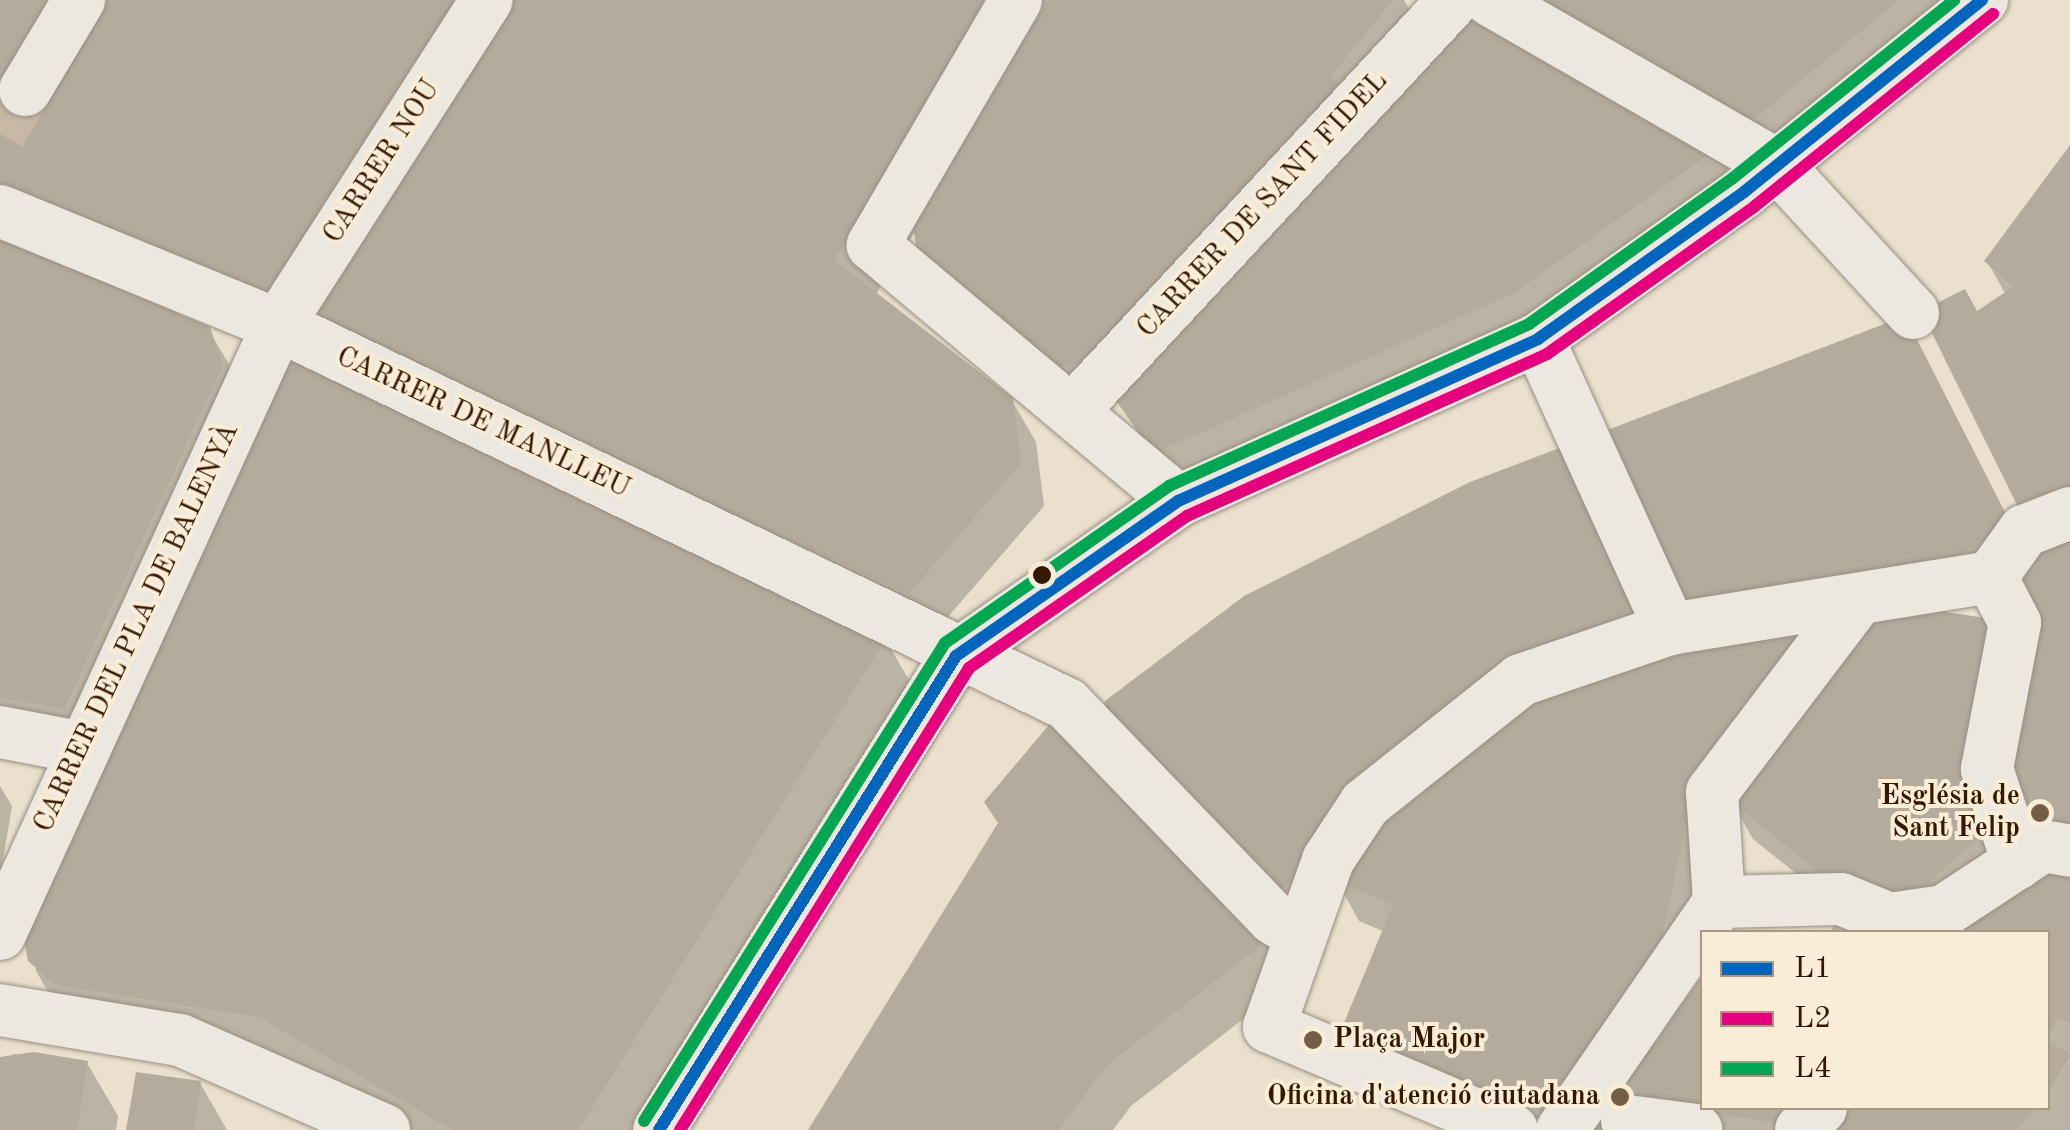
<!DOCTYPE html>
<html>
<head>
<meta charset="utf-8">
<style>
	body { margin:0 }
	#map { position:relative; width:2070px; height:1130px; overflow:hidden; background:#eae0cd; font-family:"Old Standard TT",serif }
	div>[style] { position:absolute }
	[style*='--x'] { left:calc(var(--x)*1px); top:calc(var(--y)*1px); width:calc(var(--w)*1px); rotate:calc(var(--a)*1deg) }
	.shadow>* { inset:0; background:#0003 }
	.building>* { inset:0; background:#b4ab9d }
	.street-tunnel>* { height:52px; margin-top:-26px; transform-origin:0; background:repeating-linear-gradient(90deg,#c6b8a4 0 52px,transparent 0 78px) }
	.roads { filter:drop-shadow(0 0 2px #988e81) drop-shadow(0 0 2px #988e81) }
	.street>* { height:52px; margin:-26px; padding:0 26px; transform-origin:26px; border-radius:26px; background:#ede8df }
	.bus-1>* { height:12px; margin:-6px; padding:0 6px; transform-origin:6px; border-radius:6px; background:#0065bd }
	.bus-2>* { height:12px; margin:-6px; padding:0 6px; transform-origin:6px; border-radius:6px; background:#e5007d }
	.bus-3>* { height:12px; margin:-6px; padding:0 6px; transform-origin:6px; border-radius:6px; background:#00a651 }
	.dots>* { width:28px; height:28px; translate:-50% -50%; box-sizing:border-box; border:5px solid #f9edd7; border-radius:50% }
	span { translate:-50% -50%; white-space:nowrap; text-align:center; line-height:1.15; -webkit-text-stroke:8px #f9edd7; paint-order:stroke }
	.street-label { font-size:28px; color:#351801 }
	.poi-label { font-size:28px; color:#351801; font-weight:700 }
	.right { translate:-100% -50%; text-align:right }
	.left { translate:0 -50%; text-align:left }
	.legend { position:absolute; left:1700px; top:930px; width:350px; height:180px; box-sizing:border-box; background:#f9edd7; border:2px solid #ab9881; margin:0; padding:12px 18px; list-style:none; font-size:30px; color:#351801 }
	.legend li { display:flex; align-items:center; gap:20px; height:50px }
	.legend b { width:50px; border:2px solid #ab9881 }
</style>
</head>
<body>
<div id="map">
	<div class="shadow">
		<i style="clip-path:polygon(0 0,1404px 0,1423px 33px,1498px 0,1973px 0,1767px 170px,1716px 149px,1740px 190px,1538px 335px,1179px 495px,1118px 400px,1064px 408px,916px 230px,873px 299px,1011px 399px,1036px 442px,1044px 506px,933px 634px,885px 639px,916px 692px,641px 1130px,394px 1130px,68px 1026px,36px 971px,30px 922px,293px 350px,0 224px)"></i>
		<i style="clip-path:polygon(evenodd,2070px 149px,2070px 864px,2030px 854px,1944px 932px,1831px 932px,1837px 915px,1854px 920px,1753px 839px,1736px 809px,1714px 835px,1679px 1006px,1702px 978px,1702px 1108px,2048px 1108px,2048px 932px,1966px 932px,1960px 922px,2039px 870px,2070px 873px,2070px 1130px,1510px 1130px,1368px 1072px,1344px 1030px,1385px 932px,1359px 921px,1343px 892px,1291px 942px,1275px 927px,1296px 978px,1131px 1106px,1113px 1130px,811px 1130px,1000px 825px,987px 803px,1059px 717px,1263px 910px,1129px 761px,1105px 718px,1108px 702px,1245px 598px,1471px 485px,1566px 448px,1617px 517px,1669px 644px,1694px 640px,1600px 435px,1903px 319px,2023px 547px,2040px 541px,1924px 312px,1964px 292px,1977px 314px,2006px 295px,1987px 261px,2070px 149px,2025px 574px,2026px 627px,1938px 613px,1960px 607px,2025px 574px,2070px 149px,1852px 634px,1843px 645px,1835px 657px,1824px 638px,1852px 634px)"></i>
		<i style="clip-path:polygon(0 242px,208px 329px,233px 371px,83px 741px,0 726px)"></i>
		<i style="clip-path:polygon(0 786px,12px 806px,0 878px)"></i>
		<i style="clip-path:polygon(14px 1054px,87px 1063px,118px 1116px,116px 1130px,0 1130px,0 1062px)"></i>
		<i style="clip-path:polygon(200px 1083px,227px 1130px,129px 1130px)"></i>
	</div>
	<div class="building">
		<i style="clip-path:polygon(0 0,461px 0,266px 300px,0 185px)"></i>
		<i style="clip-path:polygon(509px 0,995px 0,834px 260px,1013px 398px,1021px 463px,909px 594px,324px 330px,314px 304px)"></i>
		<i style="clip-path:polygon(1049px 0,1393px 0,1331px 76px,1340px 85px,1091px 363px,1038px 368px,918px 261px,912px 219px)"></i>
		<i style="clip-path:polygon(1515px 0,1899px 0,1742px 129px)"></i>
		<i style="clip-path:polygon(1478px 6px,1718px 148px,1514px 293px,1153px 454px,1115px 399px)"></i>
		<i style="clip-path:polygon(2070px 145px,2070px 498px,2026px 523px,1921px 311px,1965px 289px,1977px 311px,2013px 287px,1984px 261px)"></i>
		<i style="clip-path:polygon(0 236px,210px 327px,223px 366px,64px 709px,0 698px)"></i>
		<i style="clip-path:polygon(1905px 316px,2013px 528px,1936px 566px,1676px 616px,1597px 434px)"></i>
		<i style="clip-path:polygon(292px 345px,887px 637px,578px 1130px,452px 1130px,259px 1017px,55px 985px,28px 961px,23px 936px)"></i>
		<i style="clip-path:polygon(1567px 445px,1656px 625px,1552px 658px,1266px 902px,1102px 719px,1105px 701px,1244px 596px,1470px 482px)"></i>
		<i style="clip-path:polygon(2070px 528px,2070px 833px,2005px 813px,1899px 911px,1838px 888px,1726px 797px,1861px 618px,1921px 608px,2023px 624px,2023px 544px)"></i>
		<i style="clip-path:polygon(1814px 617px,1692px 793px,1652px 987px,1553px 1117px,1341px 1030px,1393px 905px,1333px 879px,1365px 818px,1529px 689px)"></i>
		<i style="clip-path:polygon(1059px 713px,1273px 936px,1107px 1065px,1059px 1130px,808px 1130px,998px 823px,984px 802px)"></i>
		<i style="clip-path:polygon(2038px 867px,2070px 870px,2070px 1023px,2058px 1017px,2048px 1036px,2048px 932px,1967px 932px,1957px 921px)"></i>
		<i style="clip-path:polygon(1702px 975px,1702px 1108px,1803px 1108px,1791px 1125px,1705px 1112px,1592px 1130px,1639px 1039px,1655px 1046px)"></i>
		<i style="clip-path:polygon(2048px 1042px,2070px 1054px,2048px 1093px)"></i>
		<i style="clip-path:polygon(34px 1052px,88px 1061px,77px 1130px,0 1130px,0 1057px)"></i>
		<i style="clip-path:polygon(136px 1072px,201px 1081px,194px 1130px,126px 1130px)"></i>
		<i style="clip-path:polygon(1836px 1108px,2035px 1108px,2017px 1130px,1821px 1130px)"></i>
	</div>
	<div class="street-tunnel">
		<i style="--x:0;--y:134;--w:51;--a:-60.4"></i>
	</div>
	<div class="roads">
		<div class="street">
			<i style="--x:1016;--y:0;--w:284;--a:120.3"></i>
			<i style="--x:873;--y:245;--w:398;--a:40"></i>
			<i style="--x:1490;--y:0;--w:331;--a:29.9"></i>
			<i style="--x:1777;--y:165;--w:201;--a:47.4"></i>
			<i style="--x:25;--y:90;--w:105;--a:-59"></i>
			<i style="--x:0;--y:211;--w:300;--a:22.3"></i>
			<i style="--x:278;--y:325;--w:875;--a:25.66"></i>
			<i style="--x:1067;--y:704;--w:298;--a:46.1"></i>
			<i style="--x:1274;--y:919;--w:31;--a:31"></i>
			<i style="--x:1538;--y:339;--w:319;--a:65.5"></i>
			<i style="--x:1073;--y:410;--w:560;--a:-47.1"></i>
			<i style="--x:1991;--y:577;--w:52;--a:62.4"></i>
			<i style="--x:2015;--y:623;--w:149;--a:100.9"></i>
			<i style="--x:1987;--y:769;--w:99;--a:71.7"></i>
			<i style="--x:1991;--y:577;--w:57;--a:-54.3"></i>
			<i style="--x:2024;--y:531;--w:49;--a:-21.4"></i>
			<i style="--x:0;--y:732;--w:80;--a:10.8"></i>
			<i style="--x:1719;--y:902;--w:110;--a:-93.6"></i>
			<i style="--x:1712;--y:792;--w:238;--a:-52.8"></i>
			<i style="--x:0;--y:934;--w:669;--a:-65.46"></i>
			<i style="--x:278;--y:325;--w:386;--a:-57.3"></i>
			<i style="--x:0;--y:1010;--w:182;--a:9.5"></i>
			<i style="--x:180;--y:1040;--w:223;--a:23.8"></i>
			<i style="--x:1627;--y:1121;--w:70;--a:7.4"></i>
			<i style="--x:659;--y:1130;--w:559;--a:-57.93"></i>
			<i style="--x:956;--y:656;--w:271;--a:-34.9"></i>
			<i style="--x:1178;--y:501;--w:395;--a:-24.2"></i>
			<i style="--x:1538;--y:339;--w:253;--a:-35.5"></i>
			<i style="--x:1744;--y:192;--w:306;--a:-38.9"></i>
			<i style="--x:1512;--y:1130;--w:264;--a:-157"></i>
			<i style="--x:1269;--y:1027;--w:177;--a:-70.5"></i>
			<i style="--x:1328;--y:860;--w:67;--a:-56.5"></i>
			<i style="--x:1365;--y:804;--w:199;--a:-38.5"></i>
			<i style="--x:1521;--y:680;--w:157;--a:-18.9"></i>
			<i style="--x:1670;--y:629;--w:325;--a:-9.2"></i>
			<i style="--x:1562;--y:1130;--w:277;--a:-55.4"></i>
			<i style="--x:1719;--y:902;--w:122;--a:-1.4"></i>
			<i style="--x:1841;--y:899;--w:53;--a:22.2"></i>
			<i style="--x:1890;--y:919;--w:55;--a:-8.4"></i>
			<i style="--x:1944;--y:911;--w:118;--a:-33.3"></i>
			<i style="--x:2043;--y:846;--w:27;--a:10"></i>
			<i style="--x:1801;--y:1130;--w:30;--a:-48"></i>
		</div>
	</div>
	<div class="bus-1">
		<i style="--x:659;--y:1130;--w:559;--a:-57.93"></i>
		<i style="--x:956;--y:656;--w:271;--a:-34.9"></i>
		<i style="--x:1178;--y:501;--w:395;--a:-24.2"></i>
		<i style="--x:1538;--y:339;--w:253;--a:-35.5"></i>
		<i style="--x:1744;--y:192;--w:306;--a:-38.9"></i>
	</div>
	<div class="bus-2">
		<i style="--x:680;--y:1130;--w:545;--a:-57.97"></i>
		<i style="--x:969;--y:668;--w:266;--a:-34.9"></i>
		<i style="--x:1187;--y:516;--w:395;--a:-24.2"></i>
		<i style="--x:1547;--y:354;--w:255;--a:-35.4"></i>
		<i style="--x:1755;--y:206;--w:306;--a:-38.9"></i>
	</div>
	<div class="bus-3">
		<i style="--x:644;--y:1121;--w:565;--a:-57.8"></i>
		<i style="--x:945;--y:643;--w:274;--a:-35"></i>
		<i style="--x:1169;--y:486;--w:395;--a:-24.2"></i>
		<i style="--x:1529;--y:324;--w:251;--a:-35.6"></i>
		<i style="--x:1733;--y:178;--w:284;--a:-38.8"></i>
	</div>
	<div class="dots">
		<i style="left:1042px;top:575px;background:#351801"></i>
		<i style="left:2040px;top:813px;background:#745e48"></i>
		<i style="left:1313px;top:1040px;background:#745e48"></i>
		<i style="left:1620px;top:1097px;background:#745e48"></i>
	</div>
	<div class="street-label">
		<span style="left:382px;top:162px;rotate:-57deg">CARRER NOU</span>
		<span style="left:1263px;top:205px;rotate:-47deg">CARRER DE SANT FIDEL</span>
		<span style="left:483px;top:423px;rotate:25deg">CARRER DE MANLLEU</span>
		<span style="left:137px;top:628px;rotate:-65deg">CARRER DEL PLA DE BALENYÀ</span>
	</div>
	<div class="poi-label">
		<span class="right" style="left:2020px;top:813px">Església de<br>Sant Felip</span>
		<span class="left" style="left:1333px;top:1040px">Plaça Major</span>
		<span class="right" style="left:1600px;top:1097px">Oficina d'atenció ciutadana</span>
	</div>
	<ul class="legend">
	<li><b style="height:12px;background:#0065bd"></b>L1</li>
	<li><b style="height:12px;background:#e5007d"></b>L2</li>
	<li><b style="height:12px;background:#00a651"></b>L4</li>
	</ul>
</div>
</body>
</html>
